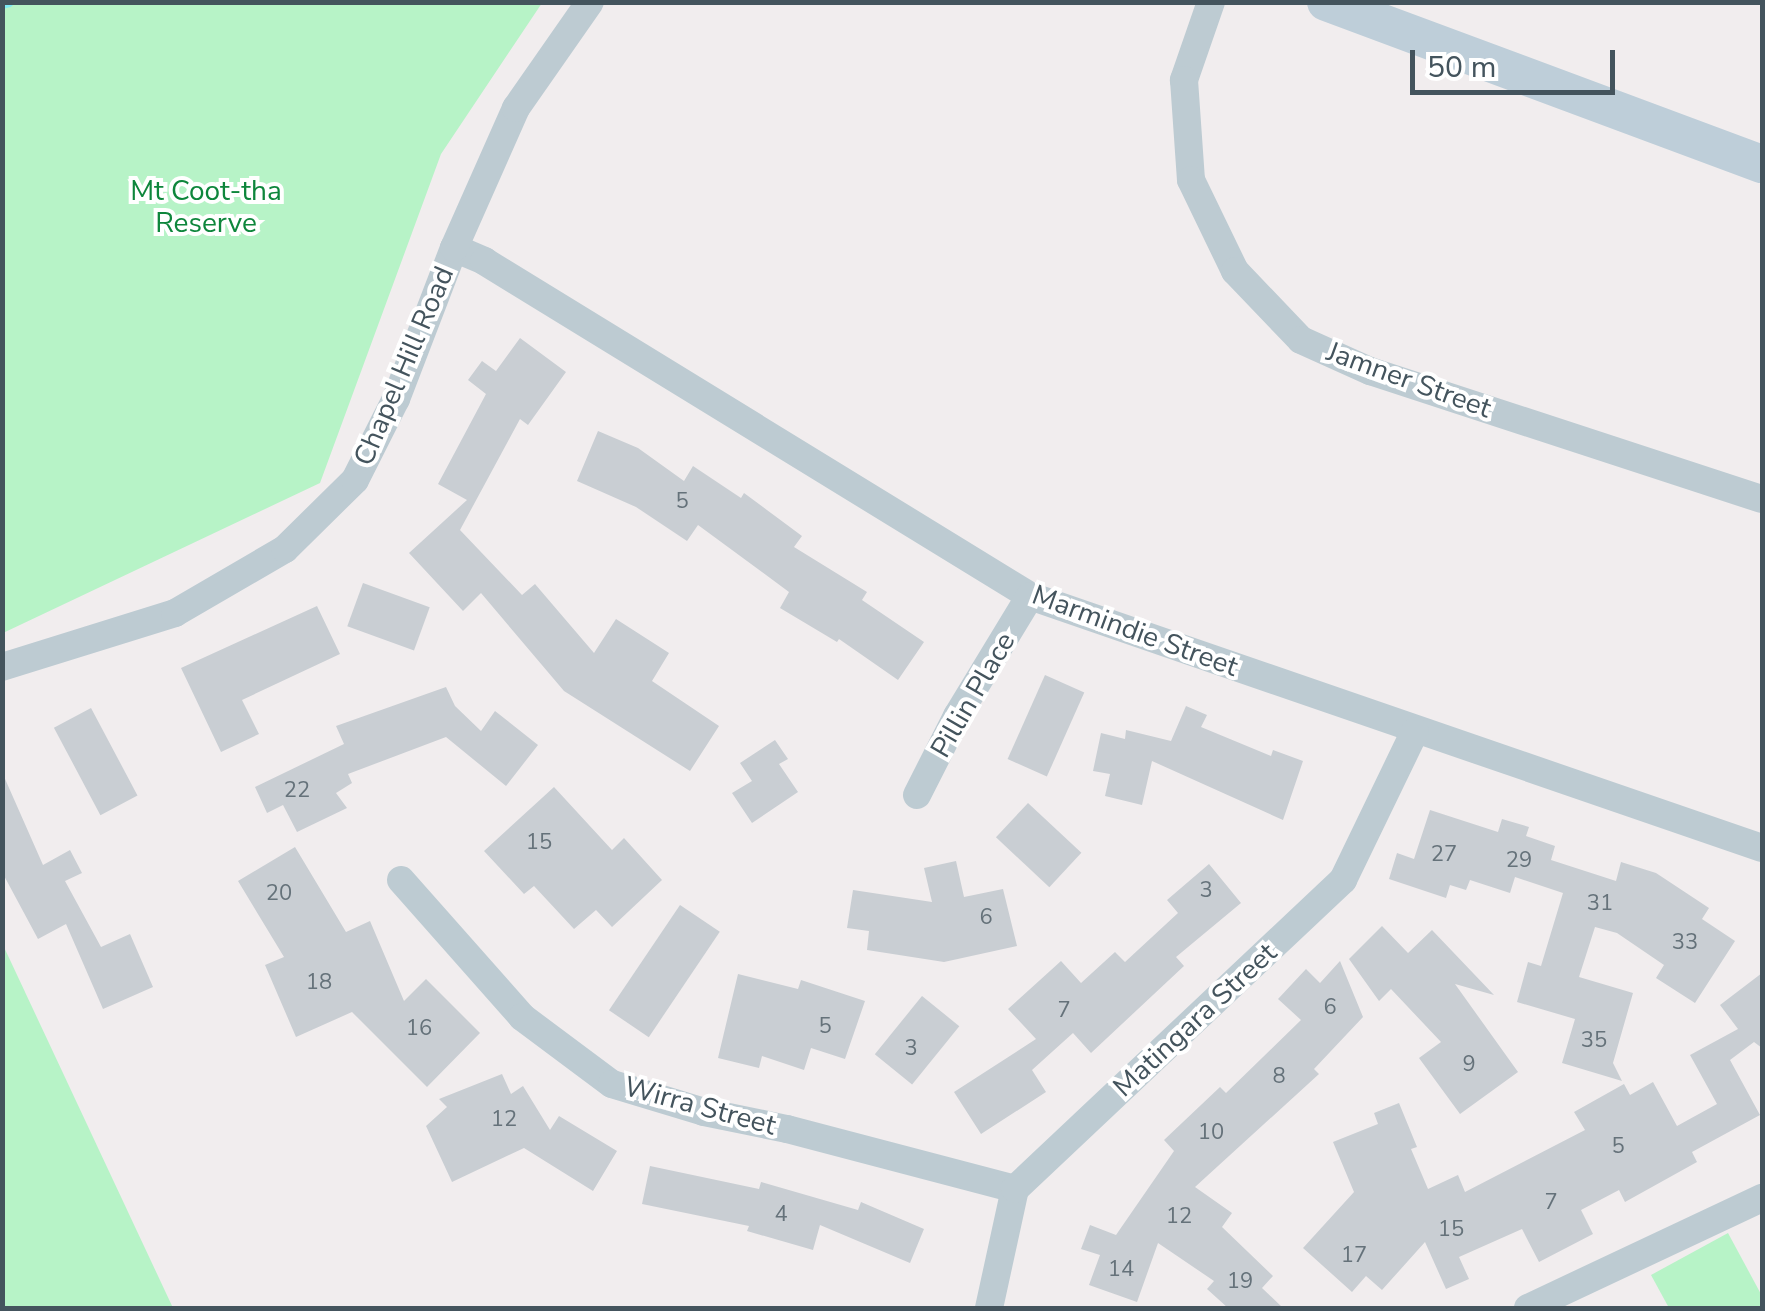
<!DOCTYPE html>
<html>
<head>
<meta charset="utf-8">
<style>
	body { margin:0 }
	#map { position:relative; width:1765px; height:1311px; overflow:hidden; background:#f1edee; font-family:"Nunito Sans",sans-serif }
	div>[style] { position:absolute }
	[style*='--x'] { left:calc(var(--x)*1px); top:calc(var(--y)*1px); width:calc(var(--w)*1px); rotate:calc(var(--a)*1deg) }
	.green>* { inset:0; background:#b7f3c7 }
	.stream>* { height:9px; margin:-4.5px; padding:0 4.5px; transform-origin:4.5px; border-radius:4.5px; background:#80eaf4 }
	.building>* { inset:0; background:#c9ced3; transform-origin:0 0 }
	.minor>* { height:28px; margin:-14px; padding:0 14px; transform-origin:14px; border-radius:14px; background:#bdcbd2 }
	.secondary>* { height:38px; margin:-19px; padding:0 19px; transform-origin:19px; border-radius:19px; background:#beced9 }
	span { translate:-50% -50%; white-space:nowrap; text-align:center; line-height:1.15; -webkit-text-stroke:8px #fff; paint-order:stroke }
	.number-label { font-size:22px; color:#65727a }
	.number-label span { -webkit-text-stroke-width:0 }
	.park-label { font-size:28px; color:#0e863c }
	.street-label { font-size:28px; color:#44545d }
	.frame { position:absolute; inset:0; border:5px solid #44545d; pointer-events:none }
	.scale { position:absolute; left:1410px; top:50px; width:205px; height:45px; box-sizing:border-box; border:5px solid #44545d; border-top:0; padding-left:12px; font-size:30px; line-height:35px; white-space:nowrap; color:#44545d; -webkit-text-stroke:8px #fff; paint-order:stroke }
</style>
</head>
<body>
<div id="map">
	<div class="green">
		<i style="clip-path:polygon(2px 3px,542px 3px,441px 154px,320px 483px,3px 633px)"></i>
		<i style="clip-path:polygon(2px 945px,3px 945px,173px 1308px,3px 1308px)"></i>
		<i style="clip-path:polygon(1728px 1233px,1762px 1296px,1762px 1308px,1669px 1308px,1651px 1275px)"></i>
	</div>
	<div class="stream">
		<i style="--x:2;--y:4;--w:7;--a:-16"></i>
	</div>
	<div class="building">
		<i style="clip-path:polygon(520px 338px,566px 372px,528px 425px,520px 419px,460px 530px,522px 595px,535px 584px,594px 653px,616px 619px,669px 653px,652px 681px,719px 726px,690px 771px,564px 691px,481px 593px,463px 611px,409px 553px,467px 500px,438px 484px,486px 394px,468px 380px,482px 361px,496px 371px)"></i>
		<i style="clip-path:polygon(598px 431px,638px 448px,684px 481px,693px 466px,741px 498px,744px 493px,802px 536px,794px 547px,867px 592px,862px 600px,924px 642px,898px 680px,839px 639px,837px 642px,780px 608px,789px 592px,698px 525px,687px 541px,636px 507px,577px 481px)"></i>
		<i style="left:363px;top:583px;width:71px;height:46px;rotate:20deg"></i>
		<i style="clip-path:polygon(317px 606px,340px 654px,242px 700px,259px 734px,221px 752px,181px 668px)"></i>
		<i style="left:1045px;top:675px;width:43px;height:92px;rotate:24deg"></i>
		<i style="clip-path:polygon(446px 687px,455px 706px,481px 731px,495px 711px,538px 745px,506px 786px,446px 737px,348px 774px,352px 783px,336px 793px,347px 808px,297px 832px,283px 805px,267px 813px,255px 787px,344px 744px,336px 726px)"></i>
		<i style="clip-path:polygon(1186px 706px,1207px 715px,1201px 727px,1271px 756px,1273px 750px,1303px 761px,1283px 820px,1152px 761px,1142px 805px,1105px 796px,1110px 774px,1093px 771px,1101px 733px,1125px 739px,1126px 730px,1171px 741px)"></i>
		<i style="left:91px;top:708px;width:99px;height:42px;rotate:62deg"></i>
		<i style="clip-path:polygon(775px 740px,788px 759px,779px 764px,798px 792px,752px 823px,732px 793px,752px 781px,740px 763px)"></i>
		<i style="clip-path:polygon(2px 772px,43px 865px,70px 850px,82px 873px,65px 881px,101px 947px,130px 934px,153px 987px,103px 1009px,66px 924px,38px 939px,2px 872px)"></i>
		<i style="clip-path:polygon(554px 787px,612px 850px,624px 838px,662px 880px,612px 927px,596px 910px,574px 929px,534px 886px,524px 894px,484px 851px)"></i>
		<i style="left:1028px;top:803px;width:73px;height:47px;rotate:43deg"></i>
		<i style="clip-path:polygon(1430px 810px,1498px 832px,1502px 819px,1529px 827px,1526px 836px,1555px 846px,1551px 860px,1616px 881px,1621px 862px,1656px 873px,1709px 908px,1702px 919px,1735px 941px,1695px 1003px,1656px 978px,1664px 965px,1617px 933px,1595px 927px,1579px 977px,1633px 993px,1613px 1063px,1622px 1081px,1562px 1063px,1575px 1019px,1517px 1002px,1528px 962px,1541px 966px,1563px 893px,1515px 877px,1510px 893px,1470px 880px,1466px 890px,1450px 885px,1446px 898px,1389px 879px,1397px 853px,1414px 859px)"></i>
		<i style="clip-path:polygon(295px 847px,346px 932px,370px 921px,404px 1001px,426px 979px,480px 1033px,427px 1087px,352px 1012px,296px 1037px,265px 965px,284px 957px,238px 881px)"></i>
		<i style="clip-path:polygon(956px 861px,964px 897px,1003px 889px,1017px 946px,944px 962px,867px 950px,869px 931px,847px 928px,853px 890px,932px 902px,924px 868px)"></i>
		<i style="clip-path:polygon(1209px 864px,1241px 903px,1176px 957px,1184px 966px,1091px 1053px,1073px 1033px,1032px 1070px,1046px 1092px,981px 1134px,954px 1092px,1036px 1039px,1008px 1009px,1061px 961px,1081px 983px,1115px 952px,1125px 962px,1178px 913px,1167px 900px)"></i>
		<i style="left:680px;top:905px;width:48px;height:127px;rotate:34deg"></i>
		<i style="clip-path:polygon(1382px 926px,1408px 953px,1432px 930px,1494px 995px,1455px 984px,1518px 1072px,1460px 1114px,1419px 1058px,1441px 1042px,1391px 989px,1379px 1001px,1349px 959px)"></i>
		<i style="clip-path:polygon(1340px 961px,1363px 1017px,1314px 1069px,1319px 1074px,1195px 1187px,1232px 1213px,1222px 1227px,1273px 1276px,1262px 1288px,1283px 1308px,1228px 1308px,1207px 1289px,1214px 1281px,1158px 1243px,1137px 1302px,1089px 1285px,1100px 1255px,1081px 1249px,1090px 1225px,1116px 1235px,1174px 1151px,1164px 1140px,1220px 1087px,1226px 1093px,1301px 1020px,1278px 999px,1306px 969px,1320px 983px)"></i>
		<i style="clip-path:polygon(1762px 973px,1762px 1048px,1754px 1042px,1730px 1060px,1760px 1115px,1692px 1152px,1697px 1162px,1625px 1202px,1619px 1190px,1581px 1210px,1593px 1234px,1539px 1262px,1522px 1229px,1459px 1257px,1469px 1279px,1446px 1289px,1425px 1242px,1382px 1290px,1366px 1276px,1352px 1292px,1303px 1248px,1354px 1192px,1333px 1142px,1378px 1124px,1374px 1113px,1399px 1103px,1417px 1147px,1411px 1149px,1428px 1189px,1458px 1175px,1465px 1192px,1585px 1130px,1574px 1112px,1624px 1084px,1630px 1095px,1653px 1082px,1677px 1126px,1717px 1104px,1690px 1055px,1738px 1029px,1720px 1005px)"></i>
		<i style="clip-path:polygon(738px 974px,798px 989px,801px 980px,865px 1001px,845px 1059px,811px 1048px,804px 1070px,762px 1056px,759px 1068px,718px 1058px)"></i>
		<i style="left:922px;top:996px;width:48px;height:75px;rotate:39deg"></i>
		<i style="clip-path:polygon(502px 1074px,511px 1094px,523px 1086px,550px 1130px,559px 1116px,617px 1151px,593px 1191px,524px 1148px,452px 1182px,426px 1126px,447px 1107px,439px 1099px)"></i>
		<i style="clip-path:polygon(650px 1166px,759px 1189px,761px 1182px,858px 1210px,861px 1202px,924px 1229px,910px 1263px,820px 1225px,813px 1250px,747px 1231px,749px 1226px,642px 1204px)"></i>
	</div>
	<div class="minor">
		<i style="--x:1211;--y:2;--w:83;--a:109.1"></i>
		<i style="--x:1184;--y:80;--w:100;--a:86"></i>
		<i style="--x:1191;--y:180;--w:101;--a:64.2"></i>
		<i style="--x:1235;--y:271;--w:95;--a:46.3"></i>
		<i style="--x:1301;--y:340;--w:76;--a:24.2"></i>
		<i style="--x:1370;--y:371;--w:412;--a:18.1"></i>
		<i style="--x:454;--y:248;--w:33;--a:23"></i>
		<i style="--x:484;--y:261;--w:641;--a:31.53"></i>
		<i style="--x:1030;--y:596;--w:774;--a:19"></i>
		<i style="--x:2;--y:667;--w:181;--a:-17.3"></i>
		<i style="--x:175;--y:613;--w:127;--a:-30.2"></i>
		<i style="--x:285;--y:549;--w:98;--a:-44.6"></i>
		<i style="--x:355;--y:480;--w:91;--a:-63.2"></i>
		<i style="--x:396;--y:399;--w:162;--a:-69"></i>
		<i style="--x:454;--y:248;--w:153;--a:-66.1"></i>
		<i style="--x:516;--y:108;--w:129;--a:-55.1"></i>
		<i style="--x:917;--y:795;--w:89;--a:-63.1"></i>
		<i style="--x:957;--y:716;--w:140;--a:-58.7"></i>
		<i style="--x:401;--y:880;--w:183;--a:48.5"></i>
		<i style="--x:522;--y:1017;--w:112;--a:36.7"></i>
		<i style="--x:612;--y:1084;--w:96;--a:16.9"></i>
		<i style="--x:704;--y:1112;--w:85;--a:11.6"></i>
		<i style="--x:787;--y:1129;--w:236;--a:14.7"></i>
		<i style="--x:989;--y:1308;--w:122;--a:-77.7"></i>
		<i style="--x:1015;--y:1189;--w:451;--a:-43.3"></i>
		<i style="--x:1343;--y:880;--w:165;--a:-64.2"></i>
		<i style="--x:1528;--y:1308;--w:259;--a:-25.2"></i>
	</div>
	<div class="secondary">
		<i style="--x:1326;--y:2;--w:465;--a:20.4"></i>
	</div>
	<div class="number-label">
		<span style="left:682px;top:502px">5</span>
		<span style="left:297px;top:791px">22</span>
		<span style="left:539px;top:843px">15</span>
		<span style="left:1444px;top:855px">27</span>
		<span style="left:1519px;top:861px">29</span>
		<span style="left:1206px;top:891px">3</span>
		<span style="left:279px;top:894px">20</span>
		<span style="left:1600px;top:904px">31</span>
		<span style="left:986px;top:918px">6</span>
		<span style="left:1685px;top:943px">33</span>
		<span style="left:319px;top:983px">18</span>
		<span style="left:1330px;top:1008px">6</span>
		<span style="left:1064px;top:1011px">7</span>
		<span style="left:825px;top:1027px">5</span>
		<span style="left:419px;top:1029px">16</span>
		<span style="left:1594px;top:1041px">35</span>
		<span style="left:911px;top:1049px">3</span>
		<span style="left:1469px;top:1065px">9</span>
		<span style="left:1279px;top:1077px">8</span>
		<span style="left:504px;top:1120px">12</span>
		<span style="left:1211px;top:1133px">10</span>
		<span style="left:1618px;top:1147px">5</span>
		<span style="left:1551px;top:1203px">7</span>
		<span style="left:781px;top:1215px">4</span>
		<span style="left:1179px;top:1217px">12</span>
		<span style="left:1451px;top:1230px">15</span>
		<span style="left:1354px;top:1256px">17</span>
		<span style="left:1121px;top:1270px">14</span>
		<span style="left:1240px;top:1282px">19</span>
	</div>
	<div class="park-label">
		<span style="left:206px;top:207px">Mt Coot-tha<br>Reserve</span>
	</div>
	<div class="street-label">
		<span style="left:404px;top:366px;rotate:-67deg">Chapel Hill Road</span>
		<span style="left:1409px;top:380px;rotate:20deg">Jamner Street</span>
		<span style="left:1135px;top:631px;rotate:20deg">Marmindie Street</span>
		<span style="left:973px;top:695px;rotate:-60deg">Pillin Place</span>
		<span style="left:1195px;top:1020px;rotate:-43deg">Matingara Street</span>
		<span style="left:700px;top:1106px;rotate:15deg">Wirra Street</span>
	</div>
	<div class="frame"></div>
	<div class="scale">50 m</div>
</div>
</body>
</html>
